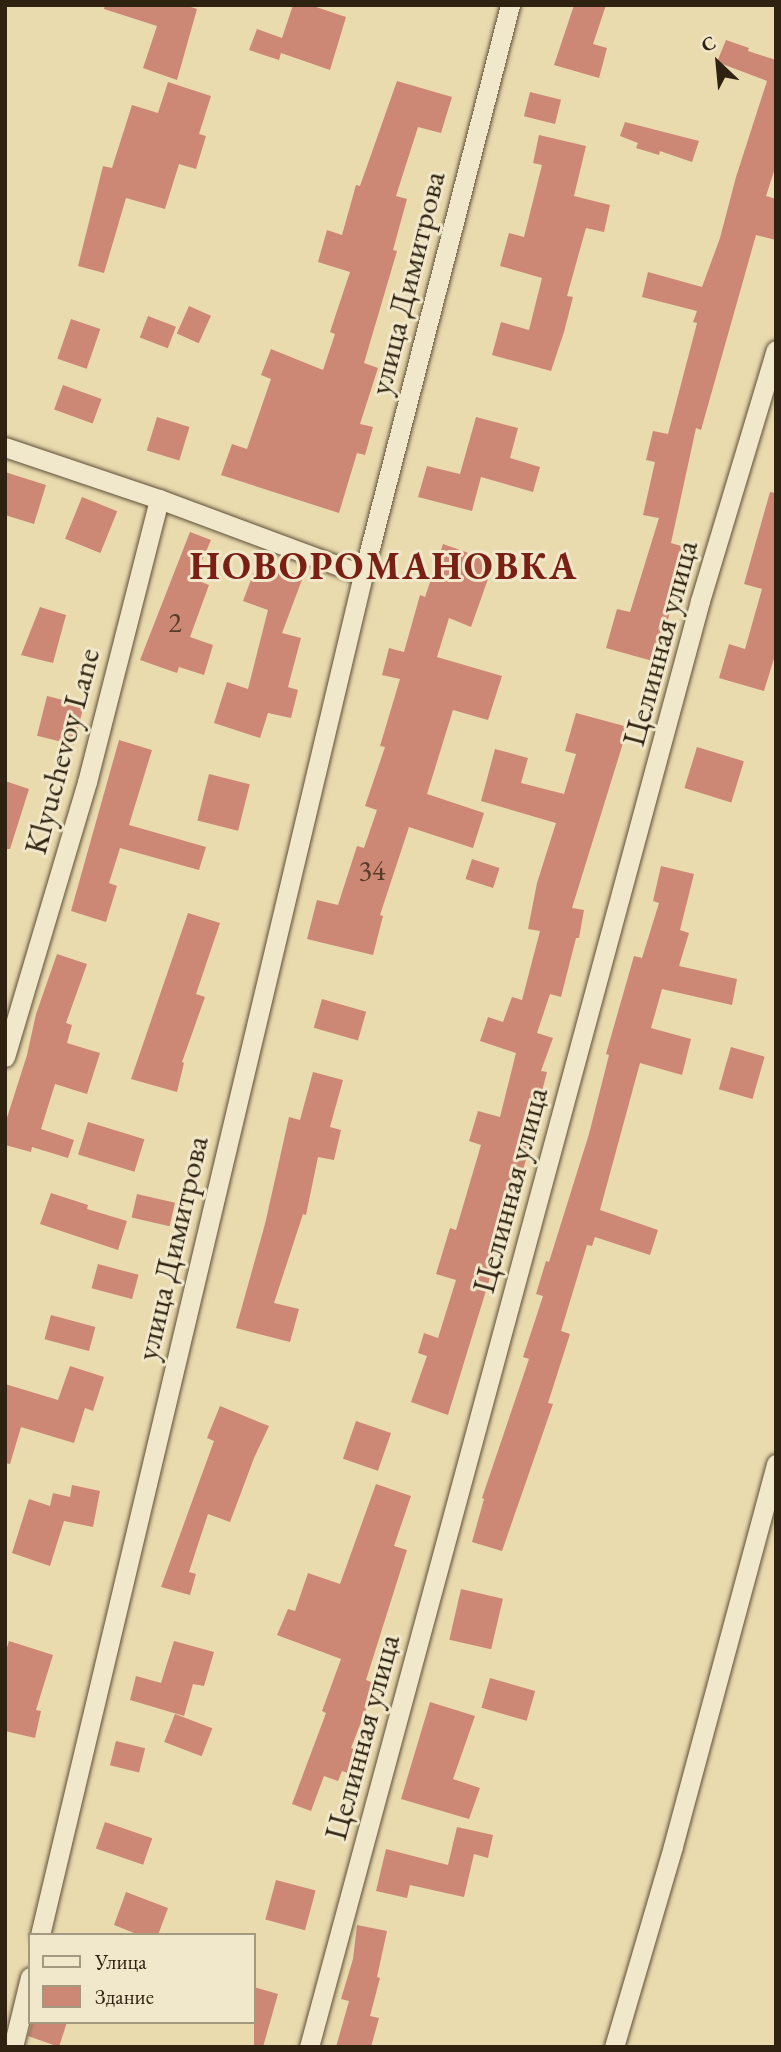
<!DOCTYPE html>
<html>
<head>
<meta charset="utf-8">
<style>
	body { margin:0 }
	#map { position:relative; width:781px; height:2052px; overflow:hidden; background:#eadbaf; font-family:"EB Garamond",serif }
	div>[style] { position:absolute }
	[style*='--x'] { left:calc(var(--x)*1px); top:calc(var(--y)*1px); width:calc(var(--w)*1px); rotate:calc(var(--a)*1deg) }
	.building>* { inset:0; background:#cd8775; transform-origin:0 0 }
	.roads { filter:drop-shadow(0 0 2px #5e5038) drop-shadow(0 0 2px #5e5038) }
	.street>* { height:19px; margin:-9.5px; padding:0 9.5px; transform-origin:9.5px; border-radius:9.5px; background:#f1e8cb }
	span { translate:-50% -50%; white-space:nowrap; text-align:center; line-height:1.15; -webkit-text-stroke:6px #f1e8cb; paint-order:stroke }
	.number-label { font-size:28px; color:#563b29 }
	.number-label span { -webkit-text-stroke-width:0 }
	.street-label { font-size:32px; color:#2f2210 }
	.district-label { font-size:38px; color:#7a1f14; font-weight:700; letter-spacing:2px }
	.frame { position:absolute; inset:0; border:7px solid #2f2210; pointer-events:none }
	.legend { position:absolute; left:28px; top:1933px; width:228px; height:91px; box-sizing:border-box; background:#f1e8cb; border:2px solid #a39980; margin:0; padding:9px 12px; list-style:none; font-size:21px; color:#2f2210 }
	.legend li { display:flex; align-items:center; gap:14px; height:35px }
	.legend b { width:35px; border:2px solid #a39980 }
	.north { position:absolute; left:683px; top:28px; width:70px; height:70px; -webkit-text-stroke:5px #f1e8cb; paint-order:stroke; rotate:334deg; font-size:19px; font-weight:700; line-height:28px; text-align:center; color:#2f2210 }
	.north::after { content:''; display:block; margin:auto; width:24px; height:32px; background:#2f2210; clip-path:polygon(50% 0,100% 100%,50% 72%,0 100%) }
</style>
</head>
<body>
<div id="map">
	<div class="building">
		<i style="clip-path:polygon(105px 5px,185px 5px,197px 9px,177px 80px,143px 68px,157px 26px,104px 9px)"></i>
		<i style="clip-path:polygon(293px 5px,310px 5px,346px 17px,330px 70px,281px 53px,279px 60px,249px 50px,257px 29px,282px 38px)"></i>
		<i style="clip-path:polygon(574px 5px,606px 5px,593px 44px,607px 48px,599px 78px,554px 65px)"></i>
		<i style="clip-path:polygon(726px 40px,749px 48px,748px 51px,776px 60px,776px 165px,766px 196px,776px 199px,776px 240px,756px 235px,701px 430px,696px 428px,671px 543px,688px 548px,656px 662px,606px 648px,617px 609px,630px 612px,659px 518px,643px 515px,655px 462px,646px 460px,653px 431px,668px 434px,697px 323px,693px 322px,697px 311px,642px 297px,648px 272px,702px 287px,720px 238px,736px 177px,767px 81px,717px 62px)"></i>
		<i style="clip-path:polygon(397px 81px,452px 97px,441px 133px,418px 127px,396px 196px,407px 199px,393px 250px,397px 251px,364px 363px,378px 368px,360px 424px,373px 427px,365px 455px,357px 453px,339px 513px,221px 475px,232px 444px,247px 449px,271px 379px,261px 375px,271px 349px,323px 370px,335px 334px,330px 332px,350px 272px,318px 262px,327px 230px,342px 235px,356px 185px,360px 186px)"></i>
		<i style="clip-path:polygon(168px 82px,211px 96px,199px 134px,206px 136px,196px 169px,179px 164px,165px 209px,126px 198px,104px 273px,78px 266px,103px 166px,112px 168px,132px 105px,158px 113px)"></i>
		<i style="left:530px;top:92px;width:32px;height:25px;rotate:14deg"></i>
		<i style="clip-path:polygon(625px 122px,699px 141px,692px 162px,660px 151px,659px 155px,636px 148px,638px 143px,620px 136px)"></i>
		<i style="clip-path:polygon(539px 135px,586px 146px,574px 196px,610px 205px,604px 232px,586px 228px,567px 296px,573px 297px,564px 332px,551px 371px,492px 355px,501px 322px,529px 330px,542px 278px,500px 266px,509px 233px,524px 237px,542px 165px,533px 163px)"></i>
		<i style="left:189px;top:306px;width:24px;height:30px;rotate:24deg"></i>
		<i style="left:148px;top:316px;width:30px;height:23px;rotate:21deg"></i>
		<i style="left:71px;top:319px;width:31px;height:42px;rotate:19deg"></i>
		<i style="left:63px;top:385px;width:41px;height:26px;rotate:20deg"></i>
		<i style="left:157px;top:417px;width:34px;height:35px;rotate:17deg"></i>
		<i style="clip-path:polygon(476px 417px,518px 428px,510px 458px,540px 467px,533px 492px,481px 477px,472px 511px,418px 497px,427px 466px,460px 474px)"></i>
		<i style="clip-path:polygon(5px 472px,46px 485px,34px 524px,5px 515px)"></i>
		<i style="clip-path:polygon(770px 492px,776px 493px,776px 652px,764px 691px,719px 678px,729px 644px,745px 649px,762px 589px,744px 584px)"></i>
		<i style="left:82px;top:497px;width:38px;height:45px;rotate:22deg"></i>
		<i style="clip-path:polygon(190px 532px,211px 540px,194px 579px,209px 585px,190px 637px,213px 645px,204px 675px,179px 667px,177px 673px,140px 660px)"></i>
		<i style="clip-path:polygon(443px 544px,494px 562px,471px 627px,449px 618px,437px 657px,502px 676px,488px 720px,453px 710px,427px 794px,484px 813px,473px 848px,409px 827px,380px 915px,383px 916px,373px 955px,307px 939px,317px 900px,338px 905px,357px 846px,364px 848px,377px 810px,365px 806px,385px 747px,380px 746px,400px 679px,382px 675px,389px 648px,404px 652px,420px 595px,425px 597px)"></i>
		<i style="clip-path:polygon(258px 561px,303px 577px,282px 633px,301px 638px,288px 687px,298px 690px,291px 718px,268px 713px,260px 738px,214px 723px,227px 682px,248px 689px,268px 610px,243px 601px)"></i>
		<i style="clip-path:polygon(40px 607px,66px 615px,53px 663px,21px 655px)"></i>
		<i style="left:47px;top:696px;width:38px;height:41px;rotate:14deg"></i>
		<i style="clip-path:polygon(576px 713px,628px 727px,572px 908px,584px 910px,579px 938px,576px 938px,561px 997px,550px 994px,537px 1033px,553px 1038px,541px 1071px,547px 1072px,533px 1126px,536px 1127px,448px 1415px,411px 1402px,427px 1356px,418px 1353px,424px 1333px,438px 1338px,456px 1280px,436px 1274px,450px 1228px,456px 1230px,481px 1145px,469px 1141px,478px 1111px,500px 1117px,516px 1053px,480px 1041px,488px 1017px,503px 1022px,512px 997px,522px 1000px,540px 931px,528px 929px,537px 883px,556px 823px,481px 801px,495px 749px,528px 758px,521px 783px,564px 794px,576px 754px,565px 751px)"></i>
		<i style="clip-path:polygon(119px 740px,152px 750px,129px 825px,206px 847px,199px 870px,120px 848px,109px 883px,117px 886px,106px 922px,71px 911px)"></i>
		<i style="left:697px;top:747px;width:49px;height:43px;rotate:17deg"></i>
		<i style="left:209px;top:774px;width:42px;height:48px;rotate:14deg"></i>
		<i style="clip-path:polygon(5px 781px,29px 789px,10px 849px,5px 849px)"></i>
		<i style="left:472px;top:859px;width:29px;height:21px;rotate:18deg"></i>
		<i style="clip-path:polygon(661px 866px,694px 874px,680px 930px,689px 933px,679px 966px,737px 979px,732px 1005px,662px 989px,651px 1028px,691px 1039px,682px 1075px,640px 1063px,600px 1210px,658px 1230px,650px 1255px,595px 1237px,592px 1246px,587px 1245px,561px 1331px,570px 1334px,548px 1403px,553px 1404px,502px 1551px,472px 1542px,484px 1499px,482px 1498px,529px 1359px,523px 1357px,543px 1296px,536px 1294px,546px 1261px,549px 1262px,589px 1134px,609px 1055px,606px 1054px,634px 956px,642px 958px,659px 903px,653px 901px)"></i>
		<i style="clip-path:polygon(188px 913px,220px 923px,196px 994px,205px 997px,182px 1062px,184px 1063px,177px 1092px,131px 1079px)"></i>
		<i style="clip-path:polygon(57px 954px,87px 964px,66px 1023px,72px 1025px,67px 1043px,100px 1053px,87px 1094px,55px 1084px,41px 1129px,74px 1140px,68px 1158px,32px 1147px,31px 1152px,5px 1145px,5px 1124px,27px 1055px,36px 1014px)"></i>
		<i style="left:322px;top:999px;width:46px;height:30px;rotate:16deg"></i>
		<i style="left:731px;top:1047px;width:35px;height:44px;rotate:16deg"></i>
		<i style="clip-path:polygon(313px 1072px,343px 1080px,330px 1127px,341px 1130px,334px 1160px,318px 1157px,306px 1215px,303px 1214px,274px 1303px,299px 1309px,290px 1342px,236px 1328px,265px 1224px,289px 1117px,300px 1120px)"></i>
		<i style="left:88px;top:1122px;width:59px;height:34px;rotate:17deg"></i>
		<i style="clip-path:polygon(51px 1193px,88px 1205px,87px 1209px,127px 1221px,118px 1250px,40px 1224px)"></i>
		<i style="left:137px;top:1194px;width:39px;height:24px;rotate:13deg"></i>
		<i style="left:98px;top:1264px;width:42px;height:25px;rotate:15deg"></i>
		<i style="left:51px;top:1315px;width:46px;height:25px;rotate:15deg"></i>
		<i style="clip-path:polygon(70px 1366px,104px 1377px,93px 1411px,85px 1408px,74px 1443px,21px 1427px,10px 1464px,5px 1463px,5px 1384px,58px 1400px)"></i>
		<i style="clip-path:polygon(220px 1406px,269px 1426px,254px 1458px,230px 1522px,208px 1514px,189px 1572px,196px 1574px,190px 1595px,161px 1587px,214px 1441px,207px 1438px)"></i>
		<i style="left:356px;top:1421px;width:37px;height:40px;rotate:19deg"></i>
		<i style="clip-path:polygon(376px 1484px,411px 1496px,394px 1546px,407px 1550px,366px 1680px,376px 1684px,351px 1748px,359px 1751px,350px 1774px,342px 1771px,338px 1781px,324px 1776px,311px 1811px,292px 1804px,326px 1713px,322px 1711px,341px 1659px,277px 1635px,288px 1609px,295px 1611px,308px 1573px,340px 1584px)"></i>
		<i style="clip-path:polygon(72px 1485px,100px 1491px,93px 1527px,64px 1521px,50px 1566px,12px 1553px,29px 1499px,50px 1506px,53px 1493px,70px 1497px)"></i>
		<i style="left:461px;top:1589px;width:43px;height:52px;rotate:13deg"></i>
		<i style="clip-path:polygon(9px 1641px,53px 1655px,36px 1710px,41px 1711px,35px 1738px,5px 1731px,5px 1654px)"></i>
		<i style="clip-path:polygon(174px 1641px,214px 1652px,204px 1686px,193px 1684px,184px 1716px,130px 1700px,136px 1676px,161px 1683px)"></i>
		<i style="left:490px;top:1678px;width:47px;height:31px;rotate:16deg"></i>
		<i style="clip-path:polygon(430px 1702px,475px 1716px,453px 1779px,480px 1788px,469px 1819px,401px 1799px)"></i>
		<i style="left:175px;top:1714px;width:40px;height:30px;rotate:21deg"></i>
		<i style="left:116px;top:1741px;width:30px;height:25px;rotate:14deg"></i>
		<i style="left:105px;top:1822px;width:50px;height:28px;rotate:19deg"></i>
		<i style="clip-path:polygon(457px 1827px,493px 1835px,488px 1858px,474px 1854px,464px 1897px,410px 1885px,407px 1898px,376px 1891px,386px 1849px,448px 1865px)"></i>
		<i style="left:276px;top:1880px;width:41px;height:41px;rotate:15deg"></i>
		<i style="clip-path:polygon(126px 1892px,168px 1908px,158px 1935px,139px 1935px,114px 1925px)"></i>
		<i style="clip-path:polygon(357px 1925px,387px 1931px,377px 1977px,380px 1978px,370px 2016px,379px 2018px,371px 2047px,336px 2047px,349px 2001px,341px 1999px,353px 1959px)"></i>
		<i style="clip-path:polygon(254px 1987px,278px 1994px,263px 2047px,254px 2047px)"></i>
		<i style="clip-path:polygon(32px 2022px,67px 2022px,59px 2047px,28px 2036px)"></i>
	</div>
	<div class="roads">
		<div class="street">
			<i style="--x:5;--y:447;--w:163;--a:18.7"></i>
			<i style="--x:159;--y:499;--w:218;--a:20.4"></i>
			<i style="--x:5;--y:1057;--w:287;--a:-73.4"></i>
			<i style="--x:87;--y:782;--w:292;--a:-75.7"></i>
			<i style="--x:40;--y:1935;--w:1398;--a:-76.64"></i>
			<i style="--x:363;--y:575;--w:589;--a:-75.54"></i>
			<i style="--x:13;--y:2047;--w:72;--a:-76.3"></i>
			<i style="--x:309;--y:2047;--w:1498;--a:-74.87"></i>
			<i style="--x:700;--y:601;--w:262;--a:-73.2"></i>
			<i style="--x:614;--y:2047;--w:209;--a:-73.6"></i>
			<i style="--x:673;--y:1846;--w:396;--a:-74.9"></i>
		</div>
	</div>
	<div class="number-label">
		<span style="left:175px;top:622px">2</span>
		<span style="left:372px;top:870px">34</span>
	</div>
	<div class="street-label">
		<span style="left:407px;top:283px;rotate:-76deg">улица Димитрова</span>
		<span style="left:660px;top:643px;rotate:-75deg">Целинная улица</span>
		<span style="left:62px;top:751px;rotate:-75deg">Klyuchevoy Lane</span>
		<span style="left:510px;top:1190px;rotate:-75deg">Целинная улица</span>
		<span style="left:172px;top:1248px;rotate:-77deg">улица Димитрова</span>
		<span style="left:362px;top:1737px;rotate:-75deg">Целинная улица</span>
	</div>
	<div class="district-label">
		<span style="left:384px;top:566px">НОВОРОМАНОВКА</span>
	</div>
	<div class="frame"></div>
	<ul class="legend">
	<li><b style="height:9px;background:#f1e8cb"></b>Улица</li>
	<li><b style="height:19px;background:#cd8775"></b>Здание</li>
	</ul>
	<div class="north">С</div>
</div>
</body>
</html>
